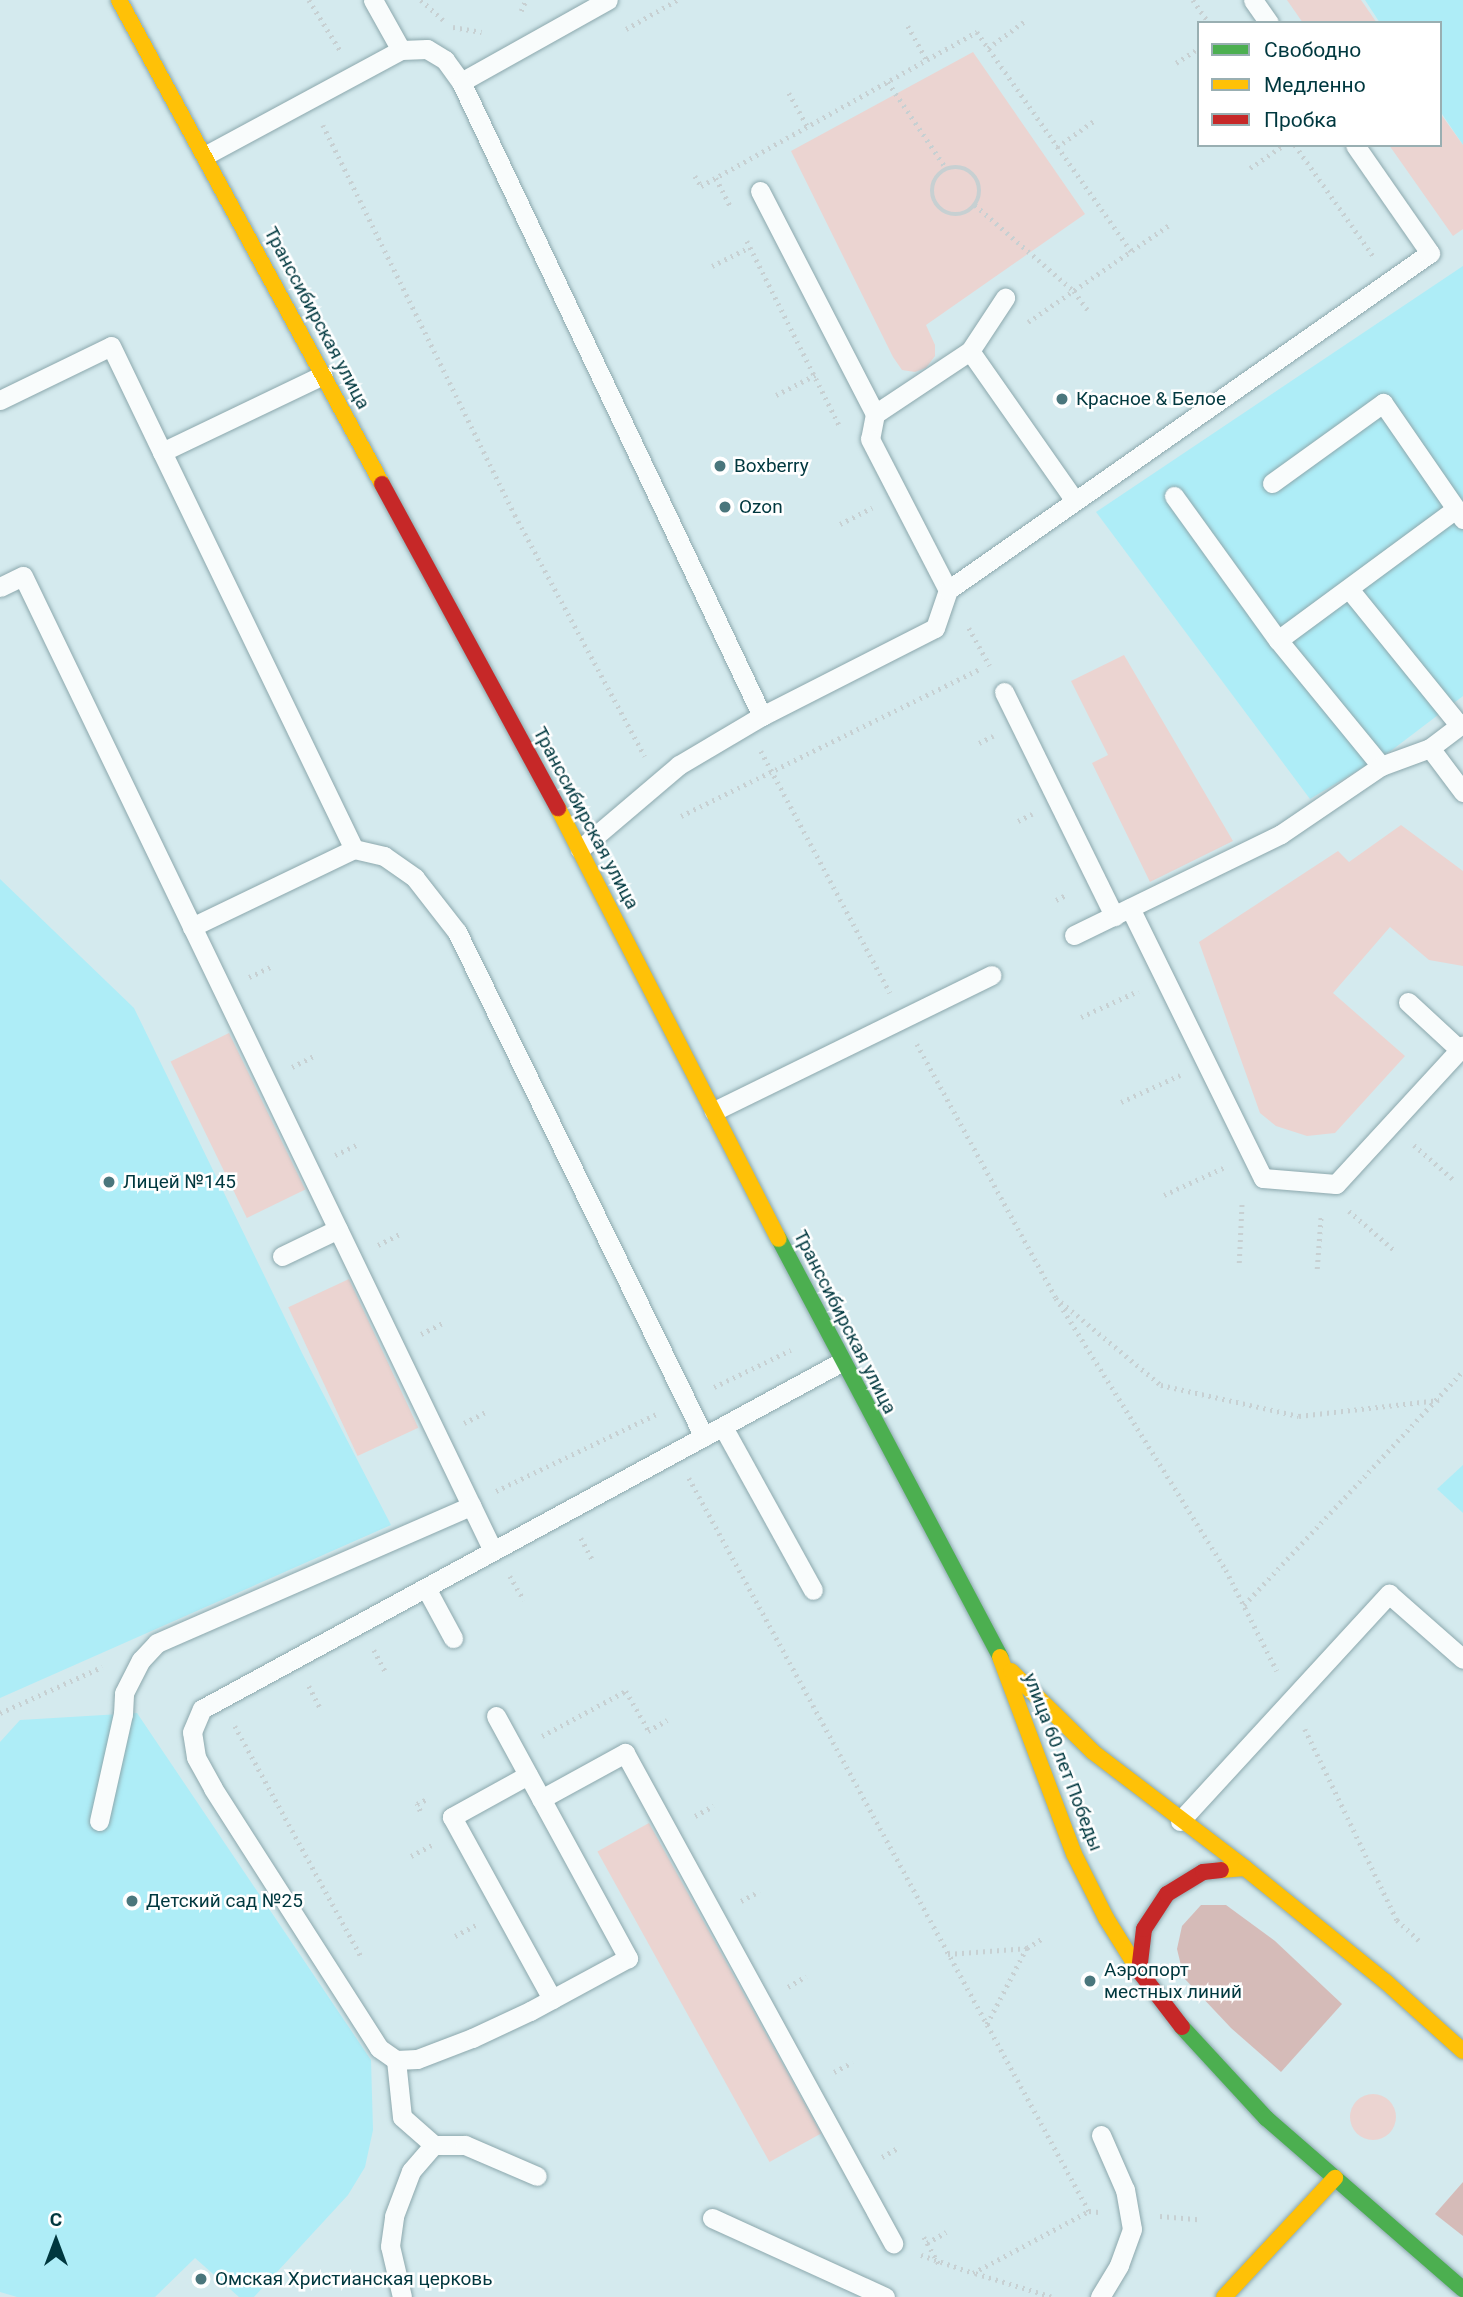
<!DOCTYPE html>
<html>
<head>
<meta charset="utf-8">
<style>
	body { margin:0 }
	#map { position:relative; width:1463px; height:2297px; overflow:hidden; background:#d4eaee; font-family:Roboto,sans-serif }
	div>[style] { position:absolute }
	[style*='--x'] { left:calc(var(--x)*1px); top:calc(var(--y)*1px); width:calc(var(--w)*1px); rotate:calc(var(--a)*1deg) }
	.built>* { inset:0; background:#aeedf7 }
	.green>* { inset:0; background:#ebd4d1; transform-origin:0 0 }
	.round { border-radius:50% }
	.forest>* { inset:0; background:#d5bbb8 }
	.path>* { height:4.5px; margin-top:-2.25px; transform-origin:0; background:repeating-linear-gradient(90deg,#c7d0d2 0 2px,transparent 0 7px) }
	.path>.ring { margin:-2.25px; padding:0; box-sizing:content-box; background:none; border:4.5px solid #c7d0d2; border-radius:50% }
	.roads { filter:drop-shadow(0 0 2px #8ca8ad) drop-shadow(0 0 2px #8ca8ad) }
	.lane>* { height:19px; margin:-9.5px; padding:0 9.5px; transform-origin:9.5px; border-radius:9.5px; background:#f9fcfc }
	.fast>* { height:16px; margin:-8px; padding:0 8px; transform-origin:8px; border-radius:8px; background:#4caf50 }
	.slow>* { height:16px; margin:-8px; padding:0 8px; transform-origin:8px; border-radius:8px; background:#ffc107 }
	.jam>* { height:16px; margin:-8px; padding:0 8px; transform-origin:8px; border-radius:8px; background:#c62828 }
	.dots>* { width:19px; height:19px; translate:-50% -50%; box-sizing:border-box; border:4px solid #fff; border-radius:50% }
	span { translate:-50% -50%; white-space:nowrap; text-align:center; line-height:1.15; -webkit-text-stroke:5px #fff; paint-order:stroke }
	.street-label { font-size:19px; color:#00383f }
	.poi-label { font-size:19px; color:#00383f }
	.left { translate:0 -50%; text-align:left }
	.legend { position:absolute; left:1197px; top:21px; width:245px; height:126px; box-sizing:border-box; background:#fff; border:2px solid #99afb2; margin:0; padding:9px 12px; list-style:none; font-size:21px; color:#00383f }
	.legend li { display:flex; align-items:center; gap:14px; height:35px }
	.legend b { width:35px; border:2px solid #99afb2 }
	.north { position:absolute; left:21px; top:2206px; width:70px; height:70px; -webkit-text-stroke:5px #fff; paint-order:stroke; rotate:0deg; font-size:19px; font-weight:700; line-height:28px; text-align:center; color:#00383f }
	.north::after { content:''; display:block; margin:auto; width:24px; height:32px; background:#00383f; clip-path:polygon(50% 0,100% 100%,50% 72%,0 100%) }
</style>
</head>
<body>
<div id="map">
	<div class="built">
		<i style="clip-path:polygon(1365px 0,1463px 0,1463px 145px,1440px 111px,1440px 23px,1380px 23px)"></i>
		<i style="clip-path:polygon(1463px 266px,1463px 696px,1392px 750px,1310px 799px,1096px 512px)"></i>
		<i style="clip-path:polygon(0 879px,134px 1008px,303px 1355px,391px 1525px,0 1698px)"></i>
		<i style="clip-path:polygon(1463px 1465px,1463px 1513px,1437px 1489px)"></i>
		<i style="clip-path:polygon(137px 1713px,371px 2060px,373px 2130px,365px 2167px,348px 2195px,254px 2297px,239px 2297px,195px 2258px,155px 2297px,17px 2297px,0 2292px,0 1742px,20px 1720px)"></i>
	</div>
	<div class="green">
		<i style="clip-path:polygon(1287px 0,1361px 0,1377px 23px,1303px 23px)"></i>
		<i style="clip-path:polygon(973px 52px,1085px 214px,926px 325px,935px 345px,935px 356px,926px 368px,915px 372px,902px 370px,893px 357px,791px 151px)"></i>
		<i style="clip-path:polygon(1440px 113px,1463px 145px,1463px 229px,1453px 236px,1389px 145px,1440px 145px)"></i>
		<i style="clip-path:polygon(1124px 655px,1233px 841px,1150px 882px,1092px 763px,1108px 755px,1071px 681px)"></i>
		<i style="clip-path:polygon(1401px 825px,1463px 871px,1463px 966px,1429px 960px,1390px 927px,1333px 993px,1405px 1056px,1335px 1133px,1307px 1136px,1276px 1126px,1260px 1113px,1199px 942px,1338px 851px,1349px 862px)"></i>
		<i style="left:229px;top:1033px;width:174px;height:65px;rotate:64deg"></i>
		<i style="left:349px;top:1279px;width:164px;height:67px;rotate:65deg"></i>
		<i style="left:649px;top:1823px;width:355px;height:59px;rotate:61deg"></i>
		<i class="round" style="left:1350px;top:2094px;width:46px;height:46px"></i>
	</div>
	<div class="forest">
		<i style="clip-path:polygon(1201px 1905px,1226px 1905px,1275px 1941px,1342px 2004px,1281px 2072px,1231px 2028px,1184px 1978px,1177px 1949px,1182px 1926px)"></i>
		<i style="clip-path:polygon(1463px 2182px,1463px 2236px,1435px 2214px)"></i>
	</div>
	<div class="path">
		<i style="--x:309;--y:0;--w:59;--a:58.2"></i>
		<i style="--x:421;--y:0;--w:30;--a:42"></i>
		<i style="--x:1193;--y:0;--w:28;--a:55"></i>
		<i style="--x:521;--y:11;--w:12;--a:-66"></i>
		<i style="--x:908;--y:26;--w:39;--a:61"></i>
		<i style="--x:453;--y:27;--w:29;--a:10"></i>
		<i style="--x:626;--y:29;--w:59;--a:-29.6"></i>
		<i style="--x:988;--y:48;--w:46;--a:-36.1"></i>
		<i style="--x:1176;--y:63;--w:27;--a:-33"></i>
		<i style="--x:888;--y:82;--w:104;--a:56"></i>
		<i style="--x:789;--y:93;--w:38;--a:61"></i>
		<i style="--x:323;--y:125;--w:435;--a:63.8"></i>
		<i style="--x:515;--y:515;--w:274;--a:61.7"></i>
		<i style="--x:1295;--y:145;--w:137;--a:54.8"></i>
		<i style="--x:1057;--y:147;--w:47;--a:-35.4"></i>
		<i class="ring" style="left:932px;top:167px;width:43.5px;height:43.5px"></i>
		<i style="--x:1250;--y:168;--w:41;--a:-34.1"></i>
		<i style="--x:695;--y:176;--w:12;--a:59"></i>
		<i style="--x:701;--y:186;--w:316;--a:-29.2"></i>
		<i style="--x:977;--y:32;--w:268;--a:54.9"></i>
		<i style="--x:716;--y:178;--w:34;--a:63"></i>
		<i style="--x:975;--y:205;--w:131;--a:41"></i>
		<i style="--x:1074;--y:291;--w:26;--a:54"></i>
		<i style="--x:747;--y:241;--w:208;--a:63.4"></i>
		<i style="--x:712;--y:266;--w:42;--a:-26.6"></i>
		<i style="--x:1028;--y:322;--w:171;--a:-34.5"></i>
		<i style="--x:776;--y:395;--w:44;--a:-27.1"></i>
		<i style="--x:840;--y:524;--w:36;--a:-27"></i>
		<i style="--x:969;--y:628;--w:43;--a:61.1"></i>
		<i style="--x:979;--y:743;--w:16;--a:-27"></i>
		<i style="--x:761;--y:751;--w:274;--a:61.9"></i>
		<i style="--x:681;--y:816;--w:335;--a:-26.2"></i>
		<i style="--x:1018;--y:821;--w:16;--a:-27"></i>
		<i style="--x:1056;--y:900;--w:13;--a:-27"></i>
		<i style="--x:249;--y:977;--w:26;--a:-25"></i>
		<i style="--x:1081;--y:1017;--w:63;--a:-24.5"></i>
		<i style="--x:917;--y:1044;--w:290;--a:61.3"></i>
		<i style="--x:1056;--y:1298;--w:321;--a:58"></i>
		<i style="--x:1226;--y:1570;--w:113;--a:63.2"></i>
		<i style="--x:292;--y:1067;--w:27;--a:-27"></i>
		<i style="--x:1121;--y:1102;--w:65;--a:-24.6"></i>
		<i style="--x:1414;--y:1145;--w:53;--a:41.2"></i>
		<i style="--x:335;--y:1155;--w:26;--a:-25"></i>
		<i style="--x:1164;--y:1195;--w:67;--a:-24.7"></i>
		<i style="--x:1349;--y:1211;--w:60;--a:40.9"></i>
		<i style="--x:378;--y:1245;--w:27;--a:-27"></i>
		<i style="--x:1239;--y:1263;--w:63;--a:-87.3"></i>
		<i style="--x:1317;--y:1269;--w:55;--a:-85.8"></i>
		<i style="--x:1061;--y:1302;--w:130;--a:39.7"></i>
		<i style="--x:1161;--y:1385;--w:141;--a:12.7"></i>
		<i style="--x:1299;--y:1416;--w:141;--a:-6.5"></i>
		<i style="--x:421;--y:1334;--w:27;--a:-27"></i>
		<i style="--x:714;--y:1387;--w:85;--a:-25.7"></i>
		<i style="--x:464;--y:1423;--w:27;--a:-27"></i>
		<i style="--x:689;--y:1478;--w:835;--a:61.38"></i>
		<i style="--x:1089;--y:2211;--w:10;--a:6"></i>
		<i style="--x:496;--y:1491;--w:181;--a:-25.6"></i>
		<i style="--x:581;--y:1538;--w:27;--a:62"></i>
		<i style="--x:510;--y:1576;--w:28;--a:60"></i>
		<i style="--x:1244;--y:1605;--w:320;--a:-46.9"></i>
		<i style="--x:374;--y:1650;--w:27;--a:62"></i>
		<i style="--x:309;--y:1686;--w:27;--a:63"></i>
		<i style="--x:0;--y:1713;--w:112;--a:-24.3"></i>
		<i style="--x:235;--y:1726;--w:264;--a:61.3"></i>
		<i style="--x:1305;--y:1729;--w:212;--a:64.3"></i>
		<i style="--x:1397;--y:1920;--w:34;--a:43"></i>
		<i style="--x:648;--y:1731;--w:22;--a:-30"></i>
		<i style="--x:542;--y:1736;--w:95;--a:-28.2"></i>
		<i style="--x:626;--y:1691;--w:46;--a:60.1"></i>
		<i style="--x:420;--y:1811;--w:8;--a:-113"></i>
		<i style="--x:417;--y:1804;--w:11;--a:-27"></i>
		<i style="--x:695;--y:1816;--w:21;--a:-29"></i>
		<i style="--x:411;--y:1856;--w:24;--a:-28"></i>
		<i style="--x:741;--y:1901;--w:21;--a:-28"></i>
		<i style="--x:455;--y:1936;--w:24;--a:-28"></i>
		<i style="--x:1027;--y:1948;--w:19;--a:-32"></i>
		<i style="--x:948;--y:1954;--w:79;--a:-4.3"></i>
		<i style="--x:1027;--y:1948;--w:87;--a:117.5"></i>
		<i style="--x:788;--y:1987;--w:21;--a:-31"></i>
		<i style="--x:834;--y:2072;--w:21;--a:-28"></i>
		<i style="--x:882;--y:2157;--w:20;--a:-30"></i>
		<i style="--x:1160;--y:2216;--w:38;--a:5"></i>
		<i style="--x:924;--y:2237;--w:31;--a:61"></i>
		<i style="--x:927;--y:2243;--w:22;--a:-30"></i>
		<i style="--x:921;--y:2255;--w:55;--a:19.1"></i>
		<i style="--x:1051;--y:2297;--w:82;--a:-162.9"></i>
		<i style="--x:973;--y:2273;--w:132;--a:-28.1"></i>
	</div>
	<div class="roads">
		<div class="lane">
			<i style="--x:373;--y:0;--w:57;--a:60.8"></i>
			<i style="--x:1253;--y:0;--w:28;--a:55"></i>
			<i style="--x:461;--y:82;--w:168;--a:-29.2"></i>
			<i style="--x:206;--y:155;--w:221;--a:-28.3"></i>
			<i style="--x:401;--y:50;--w:26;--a:-2"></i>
			<i style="--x:427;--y:49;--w:21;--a:31"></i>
			<i style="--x:445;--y:60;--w:27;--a:54"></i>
			<i style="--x:461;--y:82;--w:702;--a:64.6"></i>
			<i style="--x:760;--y:191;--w:251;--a:62.7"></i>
			<i style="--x:875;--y:414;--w:25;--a:101"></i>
			<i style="--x:870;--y:439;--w:170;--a:62.7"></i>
			<i style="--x:970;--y:351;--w:183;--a:55"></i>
			<i style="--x:0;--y:400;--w:123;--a:-25.9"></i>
			<i style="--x:111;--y:346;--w:118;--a:64.3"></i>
			<i style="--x:162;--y:452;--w:178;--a:-25.6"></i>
			<i style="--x:875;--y:414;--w:114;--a:-33.6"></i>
			<i style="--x:970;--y:351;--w:64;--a:-56.6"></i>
			<i style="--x:162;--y:452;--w:441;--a:64.2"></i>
			<i style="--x:354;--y:849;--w:180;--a:154.3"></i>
			<i style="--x:1272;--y:483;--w:137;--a:-35.8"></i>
			<i style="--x:1383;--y:403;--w:141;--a:55.4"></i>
			<i style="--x:1174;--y:496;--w:178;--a:54.2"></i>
			<i style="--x:1278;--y:640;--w:163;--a:50.7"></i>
			<i style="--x:0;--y:587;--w:25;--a:-26"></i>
			<i style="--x:23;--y:576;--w:1082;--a:64.26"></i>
			<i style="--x:1349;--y:589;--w:175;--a:51"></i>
			<i style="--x:1278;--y:640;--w:221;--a:-36.4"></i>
			<i style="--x:1004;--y:692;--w:250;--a:63.8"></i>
			<i style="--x:1430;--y:748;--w:55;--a:53.1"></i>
			<i style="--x:354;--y:849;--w:31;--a:13"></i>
			<i style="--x:384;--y:856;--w:38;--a:35"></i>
			<i style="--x:415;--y:878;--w:68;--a:52.1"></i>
			<i style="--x:457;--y:932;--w:562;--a:63.94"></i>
			<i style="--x:580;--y:849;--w:130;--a:-40.3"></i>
			<i style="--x:679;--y:765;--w:96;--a:-30.6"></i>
			<i style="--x:762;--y:716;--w:194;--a:-27"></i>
			<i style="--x:935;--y:628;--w:40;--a:-71.1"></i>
			<i style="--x:948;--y:590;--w:588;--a:-34.96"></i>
			<i style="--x:1430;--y:253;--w:131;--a:-124.8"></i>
			<i style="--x:1130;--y:908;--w:301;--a:63.8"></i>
			<i style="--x:1263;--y:1178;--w:73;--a:4.7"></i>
			<i style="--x:1336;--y:1184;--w:188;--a:-47.4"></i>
			<i style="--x:1074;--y:935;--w:230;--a:-26"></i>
			<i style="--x:1281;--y:834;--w:121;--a:-34.2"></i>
			<i style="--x:1381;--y:766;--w:52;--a:-20.2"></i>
			<i style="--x:1430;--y:748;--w:41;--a:-37.1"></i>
			<i style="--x:1408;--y:1002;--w:71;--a:42.7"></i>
			<i style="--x:714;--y:1111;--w:309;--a:-26.1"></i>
			<i style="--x:282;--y:1256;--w:62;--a:-25.7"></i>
			<i style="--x:723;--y:1427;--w:186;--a:61.1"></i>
			<i style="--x:426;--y:1588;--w:57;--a:61.6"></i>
			<i style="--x:496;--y:1716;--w:276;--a:61.4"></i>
			<i style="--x:628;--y:1958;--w:111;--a:151.6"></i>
			<i style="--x:530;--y:2011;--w:64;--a:155"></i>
			<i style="--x:472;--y:2038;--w:59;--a:159.1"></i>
			<i style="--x:417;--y:2059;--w:21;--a:177"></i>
			<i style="--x:396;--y:2060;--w:21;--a:-145"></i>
			<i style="--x:379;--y:2048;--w:308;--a:-122.6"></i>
			<i style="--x:213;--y:1788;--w:35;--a:-119"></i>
			<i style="--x:196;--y:1757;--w:25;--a:-99"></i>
			<i style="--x:192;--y:1732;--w:25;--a:-67"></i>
			<i style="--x:202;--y:1709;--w:727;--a:-28.5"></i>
			<i style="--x:528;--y:1775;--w:87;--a:151.1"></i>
			<i style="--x:452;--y:1817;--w:208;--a:61.2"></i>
			<i style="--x:541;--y:1799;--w:96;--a:-28.7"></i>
			<i style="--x:625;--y:1753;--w:559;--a:61.32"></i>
			<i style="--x:99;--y:1821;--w:110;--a:-77.4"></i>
			<i style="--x:123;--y:1714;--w:21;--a:-87"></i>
			<i style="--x:124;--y:1693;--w:37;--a:-63"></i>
			<i style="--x:141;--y:1660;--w:23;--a:-47"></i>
			<i style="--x:157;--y:1643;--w:343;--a:-23.6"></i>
			<i style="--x:1180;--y:1821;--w:309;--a:-47.4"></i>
			<i style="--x:1389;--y:1594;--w:98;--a:41.3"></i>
			<i style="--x:396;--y:2060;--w:57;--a:84"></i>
			<i style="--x:402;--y:2117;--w:43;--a:41.2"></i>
			<i style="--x:712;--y:2218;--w:190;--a:24.5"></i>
			<i style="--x:402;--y:2297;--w:52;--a:-103.2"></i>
			<i style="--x:390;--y:2246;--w:30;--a:-82"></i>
			<i style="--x:394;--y:2216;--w:48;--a:-69.3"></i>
			<i style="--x:411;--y:2171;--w:35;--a:-49"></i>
			<i style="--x:434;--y:2145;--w:31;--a:0"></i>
			<i style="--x:465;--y:2145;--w:78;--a:23.3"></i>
			<i style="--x:1100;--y:2297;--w:37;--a:-59"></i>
			<i style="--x:1119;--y:2265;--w:38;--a:-70"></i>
			<i style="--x:1132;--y:2229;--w:40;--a:-100"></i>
			<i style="--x:1125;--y:2190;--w:60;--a:-113.6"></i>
		</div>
		<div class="fast">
			<i style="--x:779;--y:1239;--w:473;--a:62.1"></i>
			<i style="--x:1182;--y:2027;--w:124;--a:47.3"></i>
			<i style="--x:1266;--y:2118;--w:261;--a:41"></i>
		</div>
		<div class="slow">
			<i style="--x:119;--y:0;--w:551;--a:61.48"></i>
			<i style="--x:558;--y:808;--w:484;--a:62.9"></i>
			<i style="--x:1000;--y:1657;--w:210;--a:69.4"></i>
			<i style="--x:1074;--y:1854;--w:72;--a:63.4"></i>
			<i style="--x:1106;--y:1918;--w:62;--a:58.1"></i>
			<i style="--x:1011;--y:1671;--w:115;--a:44.6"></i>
			<i style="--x:1093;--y:1752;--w:191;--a:37.3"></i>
			<i style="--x:1221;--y:1870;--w:24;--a:-5"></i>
			<i style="--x:1245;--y:1868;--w:181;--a:39"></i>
			<i style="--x:1386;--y:1982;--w:103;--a:41.9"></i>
			<i style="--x:1224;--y:2297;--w:163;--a:-47"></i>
		</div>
		<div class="jam">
			<i style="--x:382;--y:484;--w:369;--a:61.5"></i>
			<i style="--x:1182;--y:2027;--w:71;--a:-127.5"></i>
			<i style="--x:1139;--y:1971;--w:42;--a:-83.2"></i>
			<i style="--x:1144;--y:1929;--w:42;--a:-56.7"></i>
			<i style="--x:1167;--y:1894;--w:42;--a:-31.4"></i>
			<i style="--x:1203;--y:1872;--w:18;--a:-6"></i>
		</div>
	</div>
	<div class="dots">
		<i style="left:1062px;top:399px;background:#4a767c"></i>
		<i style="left:720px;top:466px;background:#4a767c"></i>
		<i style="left:725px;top:507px;background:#4a767c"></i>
		<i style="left:109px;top:1182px;background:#4a767c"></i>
		<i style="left:132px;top:1901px;background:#4a767c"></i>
		<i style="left:1090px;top:1981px;background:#4a767c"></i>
		<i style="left:201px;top:2279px;background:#4a767c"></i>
	</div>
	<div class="street-label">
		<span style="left:317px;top:318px;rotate:62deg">Транссибирская улица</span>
		<span style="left:586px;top:818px;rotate:62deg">Транссибирская улица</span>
		<span style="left:845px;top:1322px;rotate:63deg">Транссибирская улица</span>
		<span style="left:1063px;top:1762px;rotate:69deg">улица 60 лет Победы</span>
	</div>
	<div class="poi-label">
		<span class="left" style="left:1076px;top:399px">Красное &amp; Белое</span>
		<span class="left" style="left:734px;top:466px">Boxberry</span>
		<span class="left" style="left:739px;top:507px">Ozon</span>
		<span class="left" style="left:123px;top:1182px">Лицей №145</span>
		<span class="left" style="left:146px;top:1901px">Детский сад №25</span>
		<span class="left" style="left:1104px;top:1981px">Аэропорт<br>местных линий</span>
		<span class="left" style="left:215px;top:2279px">Омская Христианская церковь</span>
	</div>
	<ul class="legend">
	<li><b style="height:9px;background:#4caf50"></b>Свободно</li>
	<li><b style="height:9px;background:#ffc107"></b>Медленно</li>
	<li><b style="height:9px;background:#c62828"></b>Пробка</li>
	</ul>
	<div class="north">С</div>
</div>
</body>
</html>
